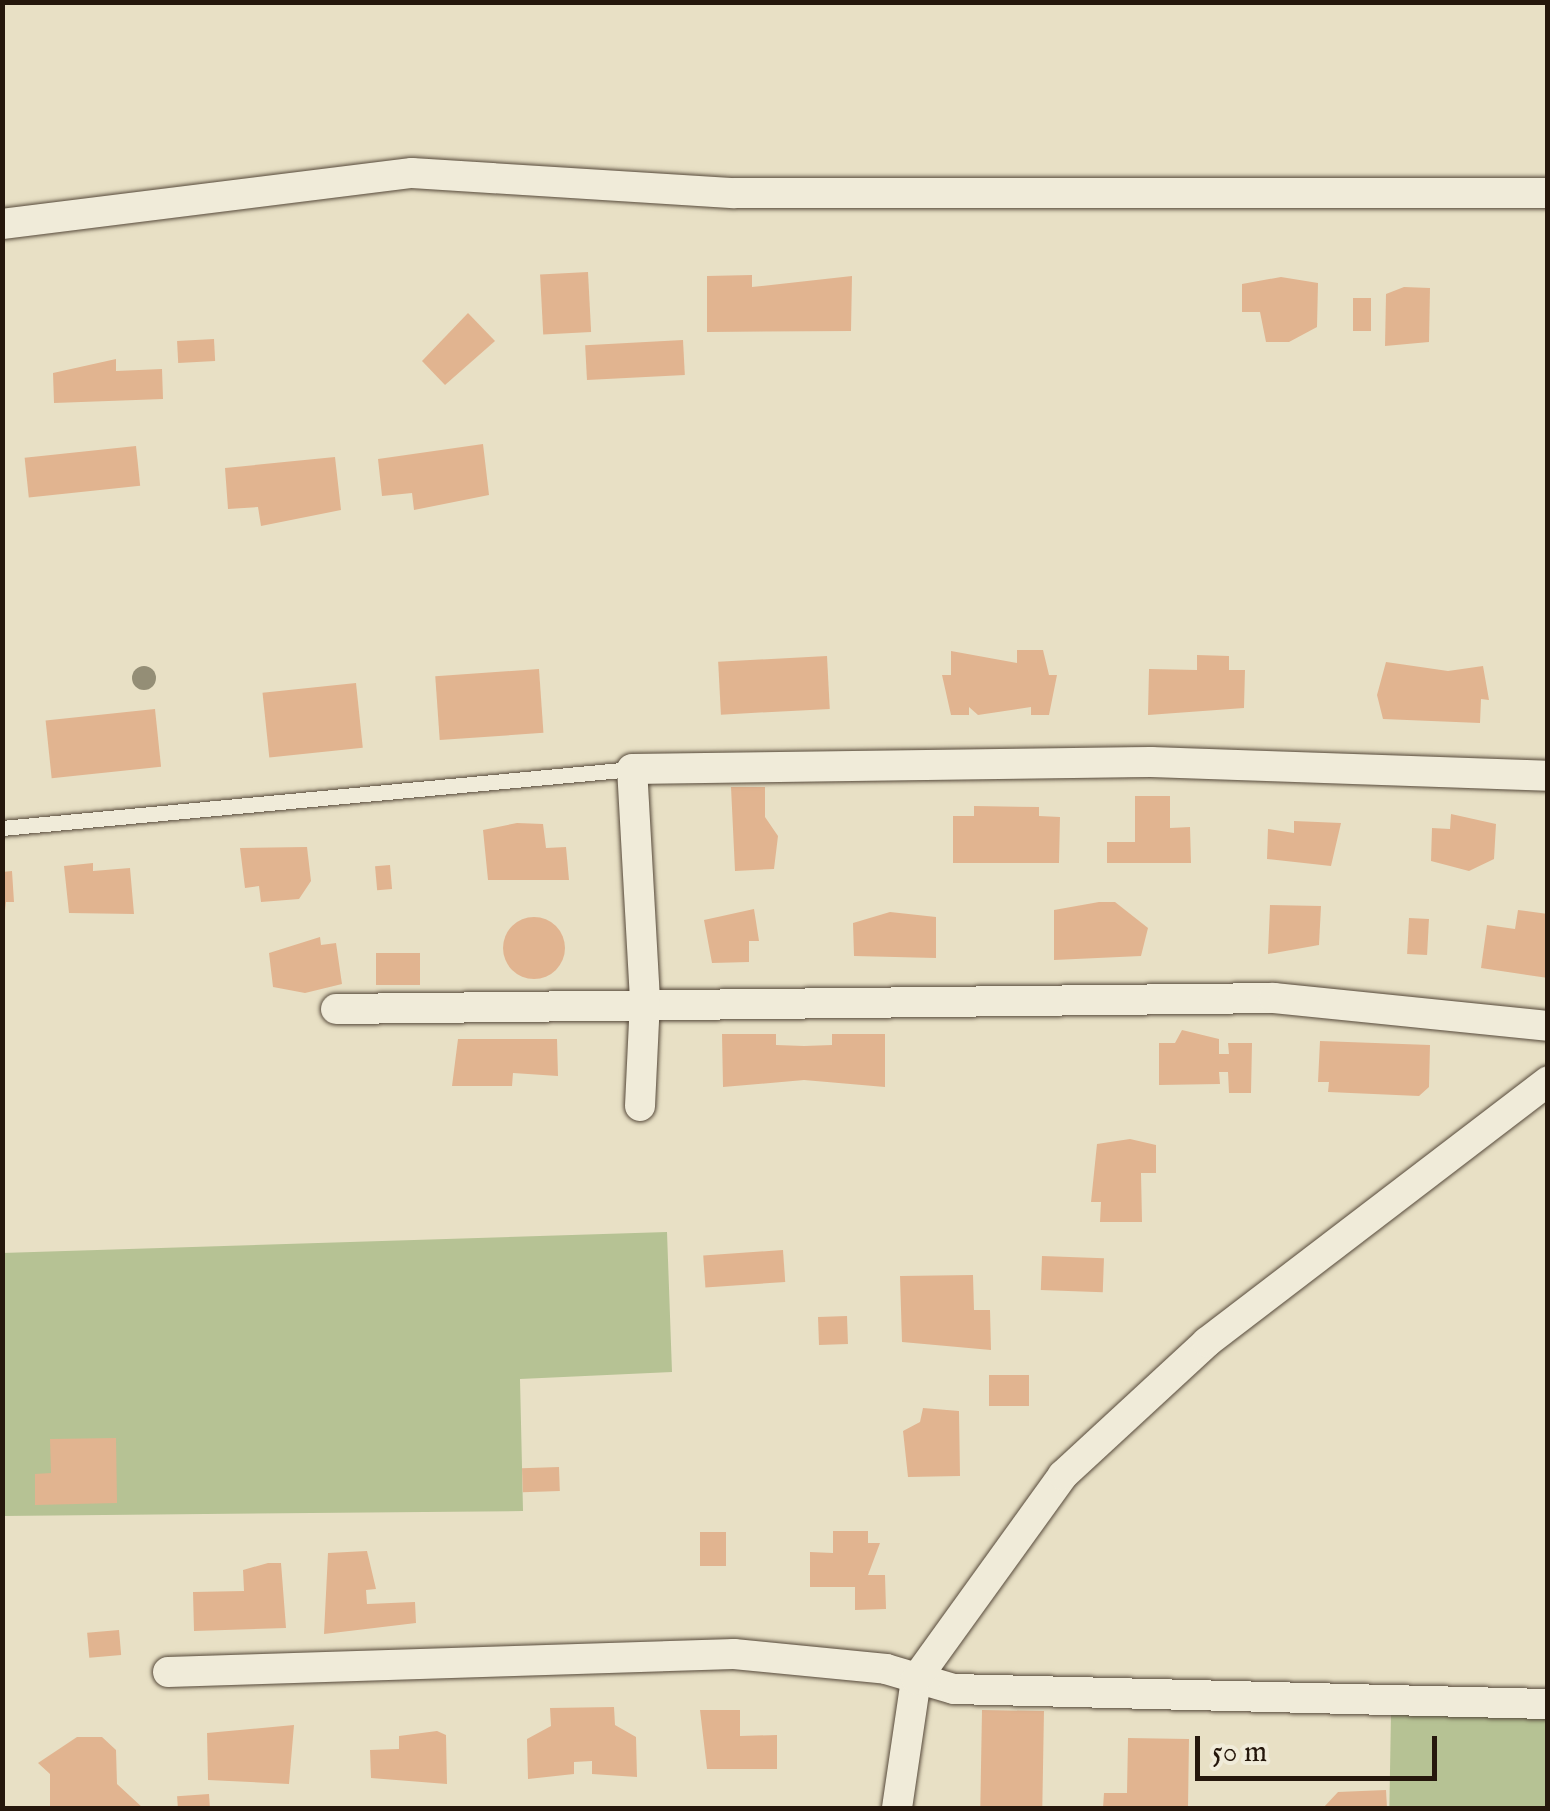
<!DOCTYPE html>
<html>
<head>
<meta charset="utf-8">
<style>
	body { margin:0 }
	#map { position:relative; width:1550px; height:1811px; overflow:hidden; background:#e8e0c5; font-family:"IM FELL English",serif }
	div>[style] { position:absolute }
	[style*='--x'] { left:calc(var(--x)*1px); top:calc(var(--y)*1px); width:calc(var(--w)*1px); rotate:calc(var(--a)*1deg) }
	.green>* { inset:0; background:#b6c294; transform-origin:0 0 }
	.building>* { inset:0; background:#e1b490; transform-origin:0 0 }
	.round { border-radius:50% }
	.roads { filter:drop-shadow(0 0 2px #56493a) drop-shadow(0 0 2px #56493a) }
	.service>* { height:15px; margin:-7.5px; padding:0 7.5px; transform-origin:7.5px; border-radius:7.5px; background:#f0ebd9 }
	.minor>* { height:30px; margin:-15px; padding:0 15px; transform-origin:15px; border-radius:15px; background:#f0ebd9 }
	.trees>* { width:24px; height:24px; margin:-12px; border-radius:50%; background:#948e76 }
	span { translate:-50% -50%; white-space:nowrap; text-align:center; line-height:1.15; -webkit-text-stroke:8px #f0ebd9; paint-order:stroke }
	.frame { position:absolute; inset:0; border:5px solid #25170c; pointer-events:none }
	.scale { position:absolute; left:1195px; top:1736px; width:242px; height:45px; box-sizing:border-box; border:5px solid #25170c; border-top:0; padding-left:12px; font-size:30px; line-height:35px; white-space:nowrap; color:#25170c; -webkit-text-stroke:8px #f0ebd9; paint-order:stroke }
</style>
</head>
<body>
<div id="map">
	<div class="green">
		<i style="clip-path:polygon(667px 1232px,672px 1372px,520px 1379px,523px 1511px,3px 1516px,2px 1253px)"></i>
		<i style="left:1391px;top:1714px;width:156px;height:94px;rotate:1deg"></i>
	</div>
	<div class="building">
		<i style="left:588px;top:272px;width:60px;height:48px;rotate:87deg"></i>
		<i style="clip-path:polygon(752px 275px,752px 287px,852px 276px,851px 331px,707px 332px,707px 276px)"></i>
		<i style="clip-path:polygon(1281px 277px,1318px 283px,1317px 327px,1289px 342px,1266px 342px,1260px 312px,1242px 312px,1242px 284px)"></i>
		<i style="clip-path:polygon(1404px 287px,1430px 288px,1429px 342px,1385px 346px,1386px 294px)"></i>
		<i style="left:1353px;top:298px;width:18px;height:33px"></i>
		<i style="clip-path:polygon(468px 313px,495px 341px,445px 385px,422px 361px)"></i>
		<i style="left:214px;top:339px;width:22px;height:37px;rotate:87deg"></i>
		<i style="left:683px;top:340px;width:35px;height:98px;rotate:87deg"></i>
		<i style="clip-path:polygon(116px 359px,116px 371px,162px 369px,163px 399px,54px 403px,53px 373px)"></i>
		<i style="clip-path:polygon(483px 444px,489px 495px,414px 510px,412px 493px,382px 496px,378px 459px)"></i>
		<i style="left:136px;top:446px;width:40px;height:112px;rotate:84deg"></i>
		<i style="clip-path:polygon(335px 457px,341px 510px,261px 526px,258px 507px,228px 509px,225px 468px)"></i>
		<i style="clip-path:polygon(1017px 650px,1043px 650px,1049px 675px,1057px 675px,1049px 715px,1031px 715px,1031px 707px,978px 715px,969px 707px,969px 715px,951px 715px,942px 675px,951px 675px,951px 651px,1017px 663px)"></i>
		<i style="clip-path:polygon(1197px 655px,1229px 656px,1229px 670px,1245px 670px,1244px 708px,1148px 715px,1149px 669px,1197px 670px)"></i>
		<i style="left:827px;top:656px;width:53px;height:109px;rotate:87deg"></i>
		<i style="clip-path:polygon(1386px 662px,1448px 671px,1483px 666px,1489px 700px,1481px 699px,1480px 723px,1383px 719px,1377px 695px)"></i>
		<i style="left:539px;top:669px;width:64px;height:104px;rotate:86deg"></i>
		<i style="left:356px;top:683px;width:65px;height:94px;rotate:84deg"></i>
		<i style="left:155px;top:709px;width:58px;height:110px;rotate:84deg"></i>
		<i style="clip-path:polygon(731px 787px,765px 787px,765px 817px,778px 836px,774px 869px,735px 871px)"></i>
		<i style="clip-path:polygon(1135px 796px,1170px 796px,1170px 828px,1190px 827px,1191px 863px,1107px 863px,1107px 842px,1135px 842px)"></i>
		<i style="clip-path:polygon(974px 806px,1039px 807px,1039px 816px,1060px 817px,1059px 863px,953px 863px,953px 816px,974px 816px)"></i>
		<i style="clip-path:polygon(1451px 814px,1496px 824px,1494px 859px,1469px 871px,1431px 861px,1432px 828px,1450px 829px)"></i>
		<i style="clip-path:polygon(1294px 821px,1341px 823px,1331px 866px,1267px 859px,1268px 829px,1294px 833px)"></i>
		<i style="clip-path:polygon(517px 823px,543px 824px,546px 848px,566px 847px,569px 880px,488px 880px,483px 830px)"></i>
		<i style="clip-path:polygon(307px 847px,311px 881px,299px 899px,261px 902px,259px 886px,245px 888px,240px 848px)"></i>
		<i style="clip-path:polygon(93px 863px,93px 871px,130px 868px,134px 914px,69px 913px,64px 866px)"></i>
		<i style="left:390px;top:865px;width:24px;height:15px;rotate:85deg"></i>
		<i style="clip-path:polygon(12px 871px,14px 902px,6px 902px,2px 936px,2px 872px)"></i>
		<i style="clip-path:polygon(1099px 902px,1115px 902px,1148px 928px,1141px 956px,1054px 960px,1054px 910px)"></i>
		<i style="clip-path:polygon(1270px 905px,1321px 906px,1319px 945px,1268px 954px)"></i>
		<i style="clip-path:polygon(754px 909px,759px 941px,749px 941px,749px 962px,712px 963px,704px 920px)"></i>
		<i style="clip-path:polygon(1518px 910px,1548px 914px,1548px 978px,1481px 968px,1487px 925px,1515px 929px)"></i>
		<i style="clip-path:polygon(890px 912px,936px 917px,936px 958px,854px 956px,853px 923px)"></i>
		<i class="round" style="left:503px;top:917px;width:62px;height:62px"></i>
		<i style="left:1409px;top:918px;width:20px;height:36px;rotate:3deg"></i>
		<i style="clip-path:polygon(320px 937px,321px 945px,336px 943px,342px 984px,305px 993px,273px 987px,269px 953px)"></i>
		<i style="left:420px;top:953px;width:32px;height:44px;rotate:90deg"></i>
		<i style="clip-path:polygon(1182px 1030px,1219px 1039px,1219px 1054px,1229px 1054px,1228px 1043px,1252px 1043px,1251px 1093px,1229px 1093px,1228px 1072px,1219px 1072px,1220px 1084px,1159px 1085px,1159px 1043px,1175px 1043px)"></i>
		<i style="clip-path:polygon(722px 1034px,776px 1034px,776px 1045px,804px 1046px,832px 1045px,832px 1034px,885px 1034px,885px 1087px,804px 1080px,723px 1087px)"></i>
		<i style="clip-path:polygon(458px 1039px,557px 1039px,558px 1076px,513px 1073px,512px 1086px,452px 1086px)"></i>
		<i style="clip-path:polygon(1320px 1041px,1430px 1045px,1429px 1087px,1419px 1096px,1328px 1092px,1329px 1082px,1318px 1082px)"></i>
		<i style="clip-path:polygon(1130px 1139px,1156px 1145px,1156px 1173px,1141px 1173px,1142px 1222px,1100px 1222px,1101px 1202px,1091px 1202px,1097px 1144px)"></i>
		<i style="left:783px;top:1250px;width:32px;height:80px;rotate:86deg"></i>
		<i style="left:1042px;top:1256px;width:62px;height:34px;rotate:2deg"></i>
		<i style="clip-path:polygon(973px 1275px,974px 1310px,990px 1310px,991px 1350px,902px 1342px,900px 1276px)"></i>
		<i style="left:847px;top:1316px;width:28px;height:29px;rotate:88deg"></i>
		<i style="left:989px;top:1375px;width:40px;height:31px"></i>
		<i style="clip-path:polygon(923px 1408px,959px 1411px,960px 1476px,908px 1477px,903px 1431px,920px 1422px)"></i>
		<i style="clip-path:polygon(116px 1438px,117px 1503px,35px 1505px,35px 1474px,51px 1473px,50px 1439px)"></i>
		<i style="left:559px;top:1467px;width:24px;height:37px;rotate:88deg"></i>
		<i style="clip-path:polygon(833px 1531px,868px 1531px,868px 1543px,880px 1543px,868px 1575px,885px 1575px,886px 1609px,855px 1610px,855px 1587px,810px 1587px,810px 1552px,833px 1553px)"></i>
		<i style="left:700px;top:1532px;width:26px;height:34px"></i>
		<i style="clip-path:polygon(367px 1551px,376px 1589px,366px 1590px,367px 1604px,415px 1602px,416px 1623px,324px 1634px,328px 1553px)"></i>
		<i style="clip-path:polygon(268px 1563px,281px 1563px,286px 1628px,194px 1631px,193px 1592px,244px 1591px,243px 1570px)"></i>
		<i style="left:119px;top:1630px;width:25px;height:32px;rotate:85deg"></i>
		<i style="clip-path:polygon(614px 1707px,615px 1725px,636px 1737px,637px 1777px,592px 1774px,592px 1761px,574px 1762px,574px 1774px,528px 1779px,527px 1739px,551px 1726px,550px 1708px)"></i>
		<i style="clip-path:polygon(700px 1710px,740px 1710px,740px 1736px,777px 1735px,777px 1769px,707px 1769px)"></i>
		<i style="left:982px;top:1710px;width:62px;height:98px;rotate:1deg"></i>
		<i style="clip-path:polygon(294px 1725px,289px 1784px,208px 1780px,207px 1733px)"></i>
		<i style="clip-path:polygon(437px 1731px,446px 1735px,447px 1784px,371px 1778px,370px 1750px,399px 1749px,399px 1736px)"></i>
		<i style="clip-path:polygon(77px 1737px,102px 1737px,116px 1750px,117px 1784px,143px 1808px,50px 1808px,50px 1774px,38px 1763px)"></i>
		<i style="clip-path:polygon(1128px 1738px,1189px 1739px,1188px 1808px,1103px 1808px,1104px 1793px,1127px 1793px)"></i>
		<i style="clip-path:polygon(1386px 1790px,1387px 1808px,1323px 1808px,1338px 1792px)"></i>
		<i style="left:209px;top:1794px;width:14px;height:32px;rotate:86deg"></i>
	</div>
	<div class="roads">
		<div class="service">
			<i style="--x:2;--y:828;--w:633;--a:-5.35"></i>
		</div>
		<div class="minor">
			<i style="--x:2;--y:224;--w:413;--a:-7.1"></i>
			<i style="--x:412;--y:173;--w:323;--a:3.6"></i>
			<i style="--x:734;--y:193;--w:814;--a:0"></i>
			<i style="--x:336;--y:1009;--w:938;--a:-0.67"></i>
			<i style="--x:1274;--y:998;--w:275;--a:5.8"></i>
			<i style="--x:640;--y:1106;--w:106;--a:-87.3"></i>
			<i style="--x:645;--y:1000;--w:231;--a:-93.2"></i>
			<i style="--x:632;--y:769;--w:519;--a:-0.77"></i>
			<i style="--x:1151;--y:762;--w:397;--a:2"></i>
			<i style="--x:168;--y:1672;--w:566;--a:-1.82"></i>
			<i style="--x:734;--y:1654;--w:153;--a:5.6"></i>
			<i style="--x:886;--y:1669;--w:71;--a:16.4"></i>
			<i style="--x:954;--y:1689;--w:594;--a:1.45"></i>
			<i style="--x:897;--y:1808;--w:130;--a:-81.6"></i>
			<i style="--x:916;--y:1679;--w:251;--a:-54.2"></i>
			<i style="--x:1063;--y:1475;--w:196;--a:-42.7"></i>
			<i style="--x:1207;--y:1342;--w:429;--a:-37.4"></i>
		</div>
	</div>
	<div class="trees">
		<i style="left:144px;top:678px"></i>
	</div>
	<div class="frame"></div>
	<div class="scale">50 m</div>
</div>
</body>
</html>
